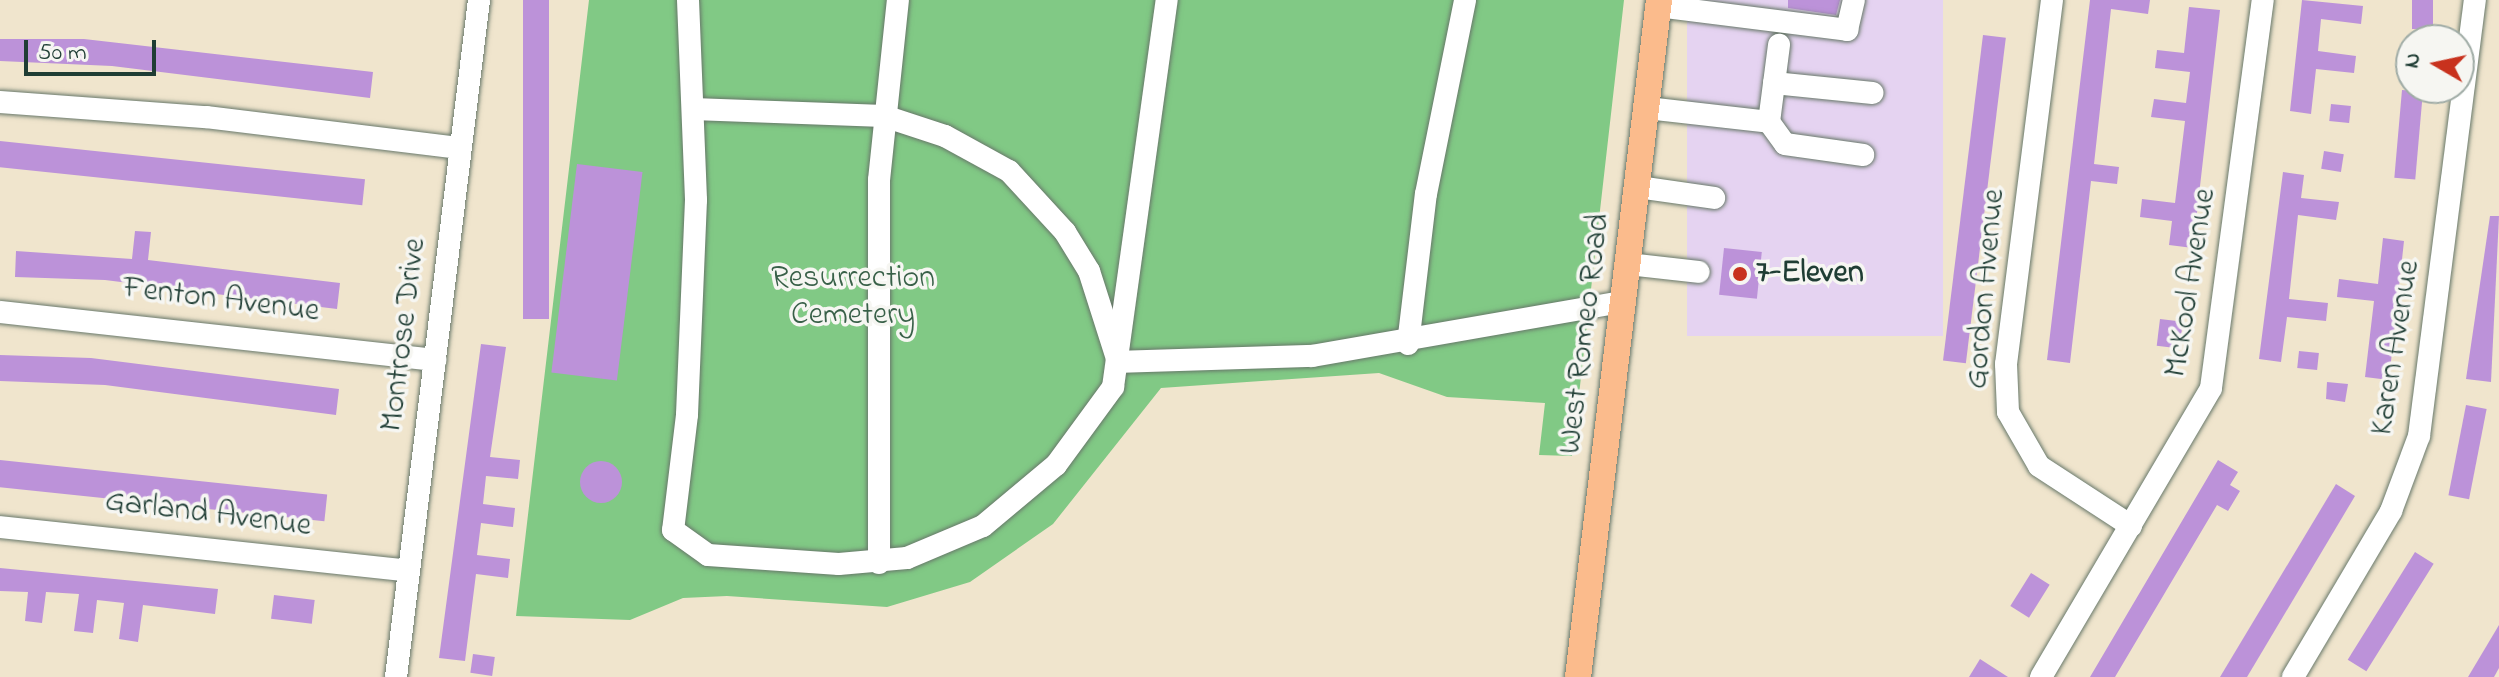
<!DOCTYPE html>
<html>
<head>
<meta charset="utf-8">
<style>
	body { margin:0 }
	#map { position:relative; width:2499px; height:677px; overflow:hidden; background:#f0e5cd; font-family:"Indie Flower",sans-serif }
	div>[style] { position:absolute }
	[style*='--x'] { left:calc(var(--x)*1px); top:calc(var(--y)*1px); width:calc(var(--w)*1px); rotate:calc(var(--a)*1deg) }
	.built>* { inset:0; background:#e5d3f1; transform-origin:0 0 }
	.green>* { inset:0; background:#81c985 }
	.building>* { inset:0; background:#bc92d9; transform-origin:0 0 }
	.round { border-radius:50% }
	.roads { filter:drop-shadow(0 0 2px #68786a) drop-shadow(0 0 2px #68786a) }
	.minor>* { height:22px; margin:-11px; padding:0 11px; transform-origin:11px; border-radius:11px; background:#fff }
	.major>* { height:26px; margin:-13px; padding:0 13px; transform-origin:13px; border-radius:13px; background:#fbbb8c }
	.dots>* { width:22px; height:22px; translate:-50% -50%; box-sizing:border-box; border:4px solid #f6f6f2; border-radius:50% }
	span { translate:-50% -50%; white-space:nowrap; text-align:center; line-height:1.15; -webkit-text-stroke:7px #f6f6f2; paint-order:stroke }
	.poi-label { font-size:32px; color:#1f3d34; font-weight:700 }
	.left { translate:0 -50%; text-align:left }
	.park-label { font-size:32px; color:#386048 }
	.street-label { font-size:32px; color:#1f3d34 }
	.north { position:absolute; left:2395px; top:24px; width:80px; height:80px; box-sizing:border-box; background:#f6f6f2; border:2px solid #a0aca6; border-radius:50%; rotate:279deg; font-size:22px; font-weight:700; line-height:32px; text-align:center; color:#1f3d34 }
	.north::after { content:''; display:block; margin:auto; width:28px; height:36px; background:#c8321e; clip-path:polygon(50% 0,100% 100%,50% 72%,0 100%) }
	.scale { position:absolute; left:24px; top:40px; width:132px; height:36px; box-sizing:border-box; border:4px solid #1f3d34; border-top:0; padding-left:10px; font-size:24px; line-height:28px; white-space:nowrap; color:#1f3d34; -webkit-text-stroke:6px #f6f6f2; paint-order:stroke }
</style>
</head>
<body>
<div id="map">
	<div class="built">
		<i style="left:1687px;top:0;width:256px;height:336px"></i>
	</div>
	<div class="green">
		<i style="clip-path:polygon(589px 0,1624px 0,1572px 456px,1539px 455px,1545px 403px,1447px 397px,1379px 373px,1161px 388px,1053px 524px,970px 582px,887px 607px,727px 596px,683px 598px,630px 620px,516px 616px)"></i>
	</div>
	<div class="building">
		<i style="left:523px;top:0;width:26px;height:319px"></i>
		<i style="clip-path:polygon(1788px 0,1840px 0,1836px 15px,1788px 8px)"></i>
		<i style="clip-path:polygon(2090px 0,2150px 0,2148px 14px,2111px 9px,2094px 164px,2119px 167px,2117px 184px,2091px 181px,2070px 363px,2047px 360px)"></i>
		<i style="clip-path:polygon(2302px 0,2363px 6px,2361px 24px,2321px 19px,2318px 51px,2356px 56px,2354px 73px,2316px 69px,2311px 114px,2290px 111px)"></i>
		<i style="left:2412px;top:0;width:21px;height:29px"></i>
		<i style="clip-path:polygon(2189px 7px,2220px 10px,2193px 248px,2169px 245px,2172px 221px,2140px 217px,2142px 199px,2175px 203px,2185px 121px,2151px 117px,2154px 99px,2186px 103px,2190px 72px,2155px 68px,2157px 50px,2184px 53px)"></i>
		<i style="left:1983px;top:35px;width:23px;height:328px;rotate:7deg"></i>
		<i style="clip-path:polygon(0 39px,84px 39px,373px 72px,370px 98px,112px 66px,0 61px)"></i>
		<i style="left:2402px;top:90px;width:21px;height:88px;rotate:5deg"></i>
		<i style="left:2331px;top:104px;width:20px;height:17px;rotate:6deg"></i>
		<i style="left:0;top:141px;width:367px;height:26px;rotate:6deg"></i>
		<i style="left:2324px;top:151px;width:20px;height:18px;rotate:9deg"></i>
		<i style="left:577px;top:164px;width:66px;height:210px;rotate:7deg"></i>
		<i style="clip-path:polygon(2283px 172px,2304px 175px,2301px 198px,2339px 202px,2336px 220px,2298px 215px,2289px 299px,2328px 303px,2326px 321px,2287px 317px,2281px 362px,2259px 359px)"></i>
		<i style="clip-path:polygon(2490px 216px,2499px 216px,2491px 382px,2466px 379px)"></i>
		<i style="clip-path:polygon(135px 231px,151px 232px,148px 260px,340px 283px,337px 309px,105px 280px,15px 277px,16px 251px,132px 259px)"></i>
		<i style="clip-path:polygon(2383px 238px,2404px 241px,2389px 380px,2365px 377px,2374px 301px,2337px 297px,2339px 279px,2378px 284px)"></i>
		<i style="left:1724px;top:248px;width:38px;height:47px;rotate:6deg"></i>
		<i style="left:2160px;top:319px;width:23px;height:27px;rotate:7deg"></i>
		<i style="clip-path:polygon(481px 344px,506px 347px,490px 457px,520px 460px,518px 479px,486px 476px,483px 504px,515px 508px,513px 527px,481px 523px,477px 555px,510px 559px,508px 578px,476px 574px,465px 661px,439px 658px)"></i>
		<i style="left:2299px;top:351px;width:20px;height:17px;rotate:6deg"></i>
		<i style="clip-path:polygon(0 355px,91px 358px,339px 389px,336px 415px,105px 385px,0 381px)"></i>
		<i style="clip-path:polygon(2327px 382px,2348px 384px,2345px 402px,2326px 399px)"></i>
		<i style="left:2466px;top:405px;width:21px;height:92px;rotate:11deg"></i>
		<i style="left:0;top:460px;width:329px;height:27px;rotate:6deg"></i>
		<i style="clip-path:polygon(2218px 460px,2238px 472px,2230px 485px,2240px 491px,2228px 511px,2217px 505px,2115px 677px,2090px 677px)"></i>
		<i class="round" style="left:580px;top:461px;width:42px;height:42px"></i>
		<i style="clip-path:polygon(2336px 484px,2355px 496px,2253px 667px,2247px 677px,2220px 677px)"></i>
		<i style="left:2415px;top:552px;width:22px;height:127px;rotate:32deg"></i>
		<i style="clip-path:polygon(0 568px,218px 589px,215px 614px,143px 605px,138px 642px,119px 639px,124px 603px,97px 600px,93px 633px,74px 631px,79px 594px,46px 592px,42px 623px,25px 621px,28px 592px,0 591px)"></i>
		<i style="left:2031px;top:573px;width:22px;height:39px;rotate:32deg"></i>
		<i style="left:274px;top:595px;width:41px;height:24px;rotate:7deg"></i>
		<i style="clip-path:polygon(2499px 625px,2499px 668px,2494px 677px,2468px 677px)"></i>
		<i style="left:473px;top:654px;width:22px;height:19px;rotate:8deg"></i>
		<i style="clip-path:polygon(1980px 659px,2008px 677px,1969px 677px)"></i>
	</div>
	<div class="roads">
		<div class="minor">
			<i style="--x:688;--y:0;--w:200;--a:87.7"></i>
			<i style="--x:696;--y:200;--w:215;--a:92.4"></i>
			<i style="--x:687;--y:415;--w:116;--a:96.9"></i>
			<i style="--x:673;--y:530;--w:43;--a:35.5"></i>
			<i style="--x:708;--y:555;--w:131;--a:3.9"></i>
			<i style="--x:839;--y:564;--w:68;--a:-5"></i>
			<i style="--x:907;--y:558;--w:82;--a:-22.8"></i>
			<i style="--x:983;--y:526;--w:95;--a:-39.9"></i>
			<i style="--x:1056;--y:465;--w:97;--a:-53.8"></i>
			<i style="--x:1113;--y:387;--w:391;--a:-82.1"></i>
			<i style="--x:2052;--y:0;--w:367;--a:97.2"></i>
			<i style="--x:2006;--y:364;--w:48;--a:87.6"></i>
			<i style="--x:2008;--y:412;--w:62;--a:60.1"></i>
			<i style="--x:2039;--y:466;--w:110;--a:33.1"></i>
			<i style="--x:1658;--y:6;--w:191;--a:7.2"></i>
			<i style="--x:1847;--y:30;--w:31;--a:-77"></i>
			<i style="--x:1774;--y:83;--w:99;--a:5.8"></i>
			<i style="--x:0;--y:102;--w:207;--a:4.2"></i>
			<i style="--x:206;--y:117;--w:256;--a:7"></i>
			<i style="--x:1647;--y:108;--w:123;--a:6.5"></i>
			<i style="--x:1769;--y:122;--w:27;--a:54"></i>
			<i style="--x:1785;--y:144;--w:79;--a:8"></i>
			<i style="--x:693;--y:109;--w:191;--a:2.1"></i>
			<i style="--x:884;--y:116;--w:64;--a:18.2"></i>
			<i style="--x:945;--y:136;--w:73;--a:28.7"></i>
			<i style="--x:1009;--y:171;--w:83;--a:47.4"></i>
			<i style="--x:1065;--y:232;--w:46;--a:58.4"></i>
			<i style="--x:1089;--y:271;--w:96;--a:72.3"></i>
			<i style="--x:1118;--y:362;--w:194;--a:-1.8"></i>
			<i style="--x:1312;--y:356;--w:316;--a:-9.9"></i>
			<i style="--x:1769;--y:122;--w:78;--a:-82.6"></i>
			<i style="--x:1638;--y:187;--w:77;--a:8.2"></i>
			<i style="--x:1628;--y:264;--w:71;--a:6.4"></i>
			<i style="--x:0;--y:312;--w:438;--a:6.3"></i>
			<i style="--x:1408;--y:344;--w:151;--a:-83.2"></i>
			<i style="--x:1426;--y:194;--w:198;--a:-78.6"></i>
			<i style="--x:0;--y:527;--w:411;--a:6.1"></i>
			<i style="--x:879;--y:563;--w:383;--a:-90"></i>
			<i style="--x:879;--y:180;--w:181;--a:-84"></i>
			<i style="--x:396;--y:677;--w:682;--a:-83.01"></i>
			<i style="--x:2041;--y:677;--w:335;--a:-59.5"></i>
			<i style="--x:2211;--y:388;--w:391;--a:-82.4"></i>
			<i style="--x:2293;--y:677;--w:193;--a:-59.4"></i>
			<i style="--x:2391;--y:511;--w:80;--a:-69.5"></i>
			<i style="--x:2419;--y:436;--w:440;--a:-82.7"></i>
		</div>
		<div class="major">
			<i style="--x:1578;--y:677;--w:682;--a:-83.18"></i>
		</div>
	</div>
	<div class="dots">
		<i style="left:1740px;top:274px;background:#c8321e"></i>
	</div>
	<div class="poi-label">
		<span class="left" style="left:1756px;top:274px">7-Eleven</span>
	</div>
	<div class="park-label">
		<span style="left:853px;top:298px">Resurrection<br>Cemetery</span>
	</div>
	<div class="street-label">
		<span style="left:2192px;top:283px;rotate:-81deg">McKool Avenue</span>
		<span style="left:1987px;top:289px;rotate:-85deg">Gordon Avenue</span>
		<span style="left:221px;top:301px;rotate:7deg">Fenton Avenue</span>
		<span style="left:1586px;top:334px;rotate:-83deg">West Romeo Road</span>
		<span style="left:405px;top:335px;rotate:-83deg">Montrose Drive</span>
		<span style="left:2397px;top:348px;rotate:-81deg">Karen Avenue</span>
		<span style="left:208px;top:515px;rotate:7deg">Garland Avenue</span>
	</div>
	<div class="north">N</div>
	<div class="scale">50 m</div>
</div>
</body>
</html>
